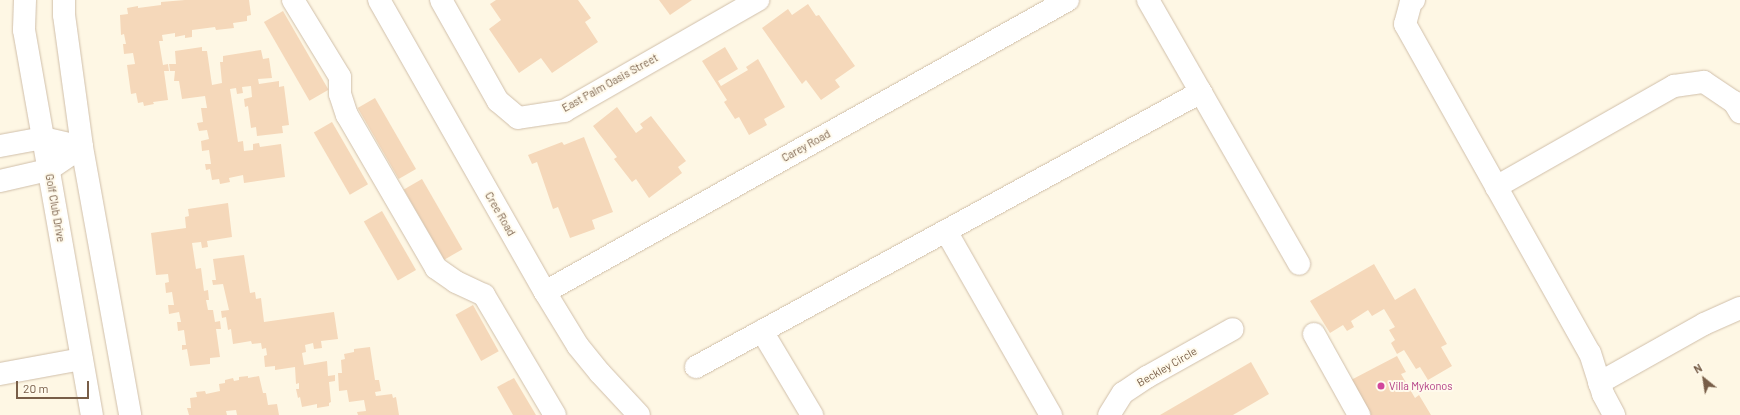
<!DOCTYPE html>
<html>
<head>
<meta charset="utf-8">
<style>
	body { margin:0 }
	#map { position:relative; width:1740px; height:415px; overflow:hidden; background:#fef7e4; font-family:Barlow,sans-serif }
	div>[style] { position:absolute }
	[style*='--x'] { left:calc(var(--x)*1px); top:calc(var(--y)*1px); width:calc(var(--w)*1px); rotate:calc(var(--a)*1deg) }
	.building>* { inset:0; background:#f5d8ba; transform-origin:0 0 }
	.roads { filter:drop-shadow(0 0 1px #d0bfaa) drop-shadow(0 0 1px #d0bfaa) }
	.minor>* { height:22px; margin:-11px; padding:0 11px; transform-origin:11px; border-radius:11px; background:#fff }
	.dots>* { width:11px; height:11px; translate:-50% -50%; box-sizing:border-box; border:2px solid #fffaec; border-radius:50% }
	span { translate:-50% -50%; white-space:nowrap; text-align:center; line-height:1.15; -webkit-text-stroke:4px #fffaec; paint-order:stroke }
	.street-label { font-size:11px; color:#785e48 }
	.hotel-label { font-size:11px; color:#b23c85 }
	.left { translate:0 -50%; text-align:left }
	.north { position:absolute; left:1684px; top:359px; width:40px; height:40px; -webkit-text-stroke:3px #fffaec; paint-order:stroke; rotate:330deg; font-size:11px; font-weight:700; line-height:16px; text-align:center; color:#785e48 }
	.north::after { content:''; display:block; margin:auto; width:14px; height:18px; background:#785e48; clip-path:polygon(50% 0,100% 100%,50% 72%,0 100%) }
	.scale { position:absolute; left:16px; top:381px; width:73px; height:18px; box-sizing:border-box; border:2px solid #785e48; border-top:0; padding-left:5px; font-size:12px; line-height:14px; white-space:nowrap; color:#785e48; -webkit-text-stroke:3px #fffaec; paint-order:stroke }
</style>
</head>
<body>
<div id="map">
	<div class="building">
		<i style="clip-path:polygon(185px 0,249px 0,251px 15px,247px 16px,247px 21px,233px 23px,234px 28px,216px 30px,215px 27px,192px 30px,192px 37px,185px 38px,185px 35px,175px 37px,175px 33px,162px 35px,163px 41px,159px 41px,163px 65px,168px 64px,169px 71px,164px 71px,168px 100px,153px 102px,154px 104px,144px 106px,143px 102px,138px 103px,136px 93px,131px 94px,127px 65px,135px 64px,133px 53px,124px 54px,123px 44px,126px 44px,124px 34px,121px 35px,120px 15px,128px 14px,127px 8px,138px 6px,138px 8px,161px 5px,161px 2px)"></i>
		<i style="clip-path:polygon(496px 0,578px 0,591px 18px,585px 22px,598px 42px,552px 73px,541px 58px,519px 73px,489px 29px,501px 20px,490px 4px)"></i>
		<i style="clip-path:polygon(659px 0,692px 0,670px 15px)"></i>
		<i style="clip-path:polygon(808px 4px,816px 16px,819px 15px,855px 66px,835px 80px,840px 87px,821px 100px,806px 80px,802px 84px,762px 28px,788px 9px,792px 15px)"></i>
		<i style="left:283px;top:11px;width:91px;height:22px;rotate:60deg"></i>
		<i style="clip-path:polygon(202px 47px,202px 51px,207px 51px,212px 85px,222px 83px,220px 62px,223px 62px,223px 56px,261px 50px,263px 59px,269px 58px,272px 78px,258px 79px,259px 84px,279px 81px,279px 87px,284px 86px,289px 125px,282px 126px,283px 133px,257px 136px,256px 127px,251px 128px,248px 106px,245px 107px,244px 99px,252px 97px,251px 86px,242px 87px,243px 93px,237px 94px,236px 88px,230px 89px,238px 142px,243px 141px,244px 151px,253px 150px,253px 144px,259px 143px,260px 147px,281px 144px,285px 177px,244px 183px,243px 175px,229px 178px,230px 182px,220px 184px,219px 179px,212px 180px,210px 169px,206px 170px,205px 164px,211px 164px,209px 150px,202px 151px,201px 141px,209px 139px,207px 130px,199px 131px,197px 123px,203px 122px,201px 108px,207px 108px,205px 96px,182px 99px,179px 81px,174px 81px,175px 71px,170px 71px,169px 64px,176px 64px,175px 51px)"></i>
		<i style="clip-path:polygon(725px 47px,738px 69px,718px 81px,721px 86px,748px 70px,746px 67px,758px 59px,785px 107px,764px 119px,767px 125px,749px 135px,739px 117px,735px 119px,724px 102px,727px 100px,702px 61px)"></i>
		<i style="left:375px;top:98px;width:82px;height:20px;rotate:60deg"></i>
		<i style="clip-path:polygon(617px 107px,636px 133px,643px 128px,640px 124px,651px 116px,686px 161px,678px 167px,682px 173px,649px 198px,636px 179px,632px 182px,614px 159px,617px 157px,593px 126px)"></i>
		<i style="left:332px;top:122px;width:72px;height:21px;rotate:60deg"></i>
		<i style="clip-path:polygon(584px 137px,613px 212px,592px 220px,595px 229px,570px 238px,558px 207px,553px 209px,537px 162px,532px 164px,528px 155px,562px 142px,564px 145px)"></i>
		<i style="left:422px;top:179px;width:81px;height:21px;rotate:60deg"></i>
		<i style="clip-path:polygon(228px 203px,232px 237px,207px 241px,208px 247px,202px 248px,201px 242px,192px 243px,196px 269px,201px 268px,204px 291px,208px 290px,209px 300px,206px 300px,208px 310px,213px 310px,215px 322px,220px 321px,221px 329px,216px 329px,220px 357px,210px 358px,210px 364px,190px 366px,187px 349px,182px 350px,182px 345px,186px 345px,184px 330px,178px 331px,177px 322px,181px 322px,179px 312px,169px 314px,168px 305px,174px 305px,172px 292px,166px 293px,165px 283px,169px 282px,168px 274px,156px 275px,151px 233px,186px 228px,185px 217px,189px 216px,188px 209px)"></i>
		<i style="left:382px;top:211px;width:68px;height:21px;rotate:60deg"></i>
		<i style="clip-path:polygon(244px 255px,250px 293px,255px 292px,256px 299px,261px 298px,264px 322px,334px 312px,338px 339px,321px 341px,322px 348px,314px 349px,313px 343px,305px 345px,306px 352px,302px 353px,304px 365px,327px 361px,328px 376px,335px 375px,335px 381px,329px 382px,331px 402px,329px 403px,329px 406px,317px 408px,317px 404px,302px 407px,300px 397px,298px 398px,296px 389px,299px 389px,299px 383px,296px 384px,295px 367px,275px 370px,275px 366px,265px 367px,264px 356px,267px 355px,266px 348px,262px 349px,261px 343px,252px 344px,251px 341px,233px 344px,231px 329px,228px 330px,226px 317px,222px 318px,221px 311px,229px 310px,223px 284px,213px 285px,212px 280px,216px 280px,213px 259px)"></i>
		<i style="clip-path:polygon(1374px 264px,1395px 300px,1415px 288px,1447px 344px,1441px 347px,1452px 366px,1428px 380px,1420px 367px,1416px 369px,1404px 350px,1397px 354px,1391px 343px,1395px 340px,1389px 330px,1395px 327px,1384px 309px,1372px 316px,1368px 310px,1351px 321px,1354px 327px,1347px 331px,1343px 325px,1330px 333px,1310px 301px)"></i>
		<i style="left:473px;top:305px;width:53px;height:20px;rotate:61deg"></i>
		<i style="clip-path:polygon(370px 347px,375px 380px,379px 380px,381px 391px,375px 392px,376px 396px,392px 394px,393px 398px,396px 397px,399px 415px,358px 415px,357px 412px,366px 411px,364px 400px,349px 402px,347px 390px,339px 391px,338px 373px,342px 373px,341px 360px,345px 359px,344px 354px,354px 352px,354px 349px)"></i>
		<i style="clip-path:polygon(1397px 356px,1406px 372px,1401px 374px,1415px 398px,1419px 395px,1431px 415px,1366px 415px,1351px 380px)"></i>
		<i style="clip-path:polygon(1251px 362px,1269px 394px,1233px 415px,1160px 415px)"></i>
		<i style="clip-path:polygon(248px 376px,248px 378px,259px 376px,263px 393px,266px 393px,268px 405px,277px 404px,279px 415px,237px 415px,236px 410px,226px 411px,227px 415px,189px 415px,187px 408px,191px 408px,190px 398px,197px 397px,196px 392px,205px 391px,206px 394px,220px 391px,219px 384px,225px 383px,225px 380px,233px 378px,234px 381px,239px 380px,239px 377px)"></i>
		<i style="clip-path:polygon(514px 378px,536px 415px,513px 415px,497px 387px)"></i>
	</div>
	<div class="roads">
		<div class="minor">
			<i style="--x:25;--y:0;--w:30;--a:92"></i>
			<i style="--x:24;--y:30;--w:391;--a:80"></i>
			<i style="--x:64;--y:0;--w:15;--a:90"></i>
			<i style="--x:64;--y:15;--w:133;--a:82.2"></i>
			<i style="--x:82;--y:147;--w:272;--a:79.8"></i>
			<i style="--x:293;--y:0;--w:90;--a:58.6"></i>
			<i style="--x:340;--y:77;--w:17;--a:90"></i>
			<i style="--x:340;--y:94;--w:22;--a:72"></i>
			<i style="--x:347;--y:115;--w:177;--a:59.8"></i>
			<i style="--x:436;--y:268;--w:24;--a:35"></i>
			<i style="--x:456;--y:282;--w:31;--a:25"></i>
			<i style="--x:484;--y:295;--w:139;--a:59.4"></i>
			<i style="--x:379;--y:0;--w:336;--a:60.4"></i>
			<i style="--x:545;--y:292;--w:63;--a:58.6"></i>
			<i style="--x:578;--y:346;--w:35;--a:51"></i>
			<i style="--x:600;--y:373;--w:57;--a:47.1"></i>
			<i style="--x:441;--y:0;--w:116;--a:60.6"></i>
			<i style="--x:498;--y:101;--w:26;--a:40"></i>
			<i style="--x:518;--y:118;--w:47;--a:-8.7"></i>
			<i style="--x:564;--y:111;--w:224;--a:-29.8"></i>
			<i style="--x:1148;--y:0;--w:304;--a:60.2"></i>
			<i style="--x:1414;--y:0;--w:4;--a:146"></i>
			<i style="--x:1411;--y:2;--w:23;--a:105"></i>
			<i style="--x:1405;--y:24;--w:377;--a:60.7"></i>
			<i style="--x:1590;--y:353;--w:43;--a:72.4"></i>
			<i style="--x:1603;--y:394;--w:24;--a:62"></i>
			<i style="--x:0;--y:146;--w:44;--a:-10.5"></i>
			<i style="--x:43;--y:138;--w:40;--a:13"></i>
			<i style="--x:0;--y:181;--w:49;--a:-12.9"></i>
			<i style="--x:48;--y:170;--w:41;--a:-34.1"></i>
			<i style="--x:1496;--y:187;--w:205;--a:-29.6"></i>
			<i style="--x:1674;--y:86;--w:30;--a:-8"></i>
			<i style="--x:1704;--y:82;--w:36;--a:34"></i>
			<i style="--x:1734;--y:102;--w:12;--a:59"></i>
			<i style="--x:946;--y:231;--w:212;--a:60.3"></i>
			<i style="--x:545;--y:292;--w:599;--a:-29.18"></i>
			<i style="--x:762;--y:331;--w:98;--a:59.2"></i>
			<i style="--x:1314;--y:334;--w:93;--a:60.9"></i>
			<i style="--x:696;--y:367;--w:575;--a:-28.57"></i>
			<i style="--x:0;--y:374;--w:83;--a:-10.4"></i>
			<i style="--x:1599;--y:383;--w:120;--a:-29.3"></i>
			<i style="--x:1704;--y:324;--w:39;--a:-24"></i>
			<i style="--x:1109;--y:415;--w:26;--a:-58"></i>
			<i style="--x:1123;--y:393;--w:29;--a:-34"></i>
			<i style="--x:1147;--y:377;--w:98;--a:-29.2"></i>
		</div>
	</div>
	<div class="dots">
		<i style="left:1381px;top:386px;background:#d1479c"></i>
	</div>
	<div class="street-label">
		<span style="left:610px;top:83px;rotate:-29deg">East Palm Oasis Street</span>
		<span style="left:806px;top:146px;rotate:-29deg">Carey Road</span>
		<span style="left:55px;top:208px;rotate:80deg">Golf Club Drive</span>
		<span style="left:500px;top:214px;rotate:60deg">Cree Road</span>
		<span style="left:1167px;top:367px;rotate:-30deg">Beckley Circle</span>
	</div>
	<div class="hotel-label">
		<span class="left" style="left:1389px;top:386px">Villa Mykonos</span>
	</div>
	<div class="north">N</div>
	<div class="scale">20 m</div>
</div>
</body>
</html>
